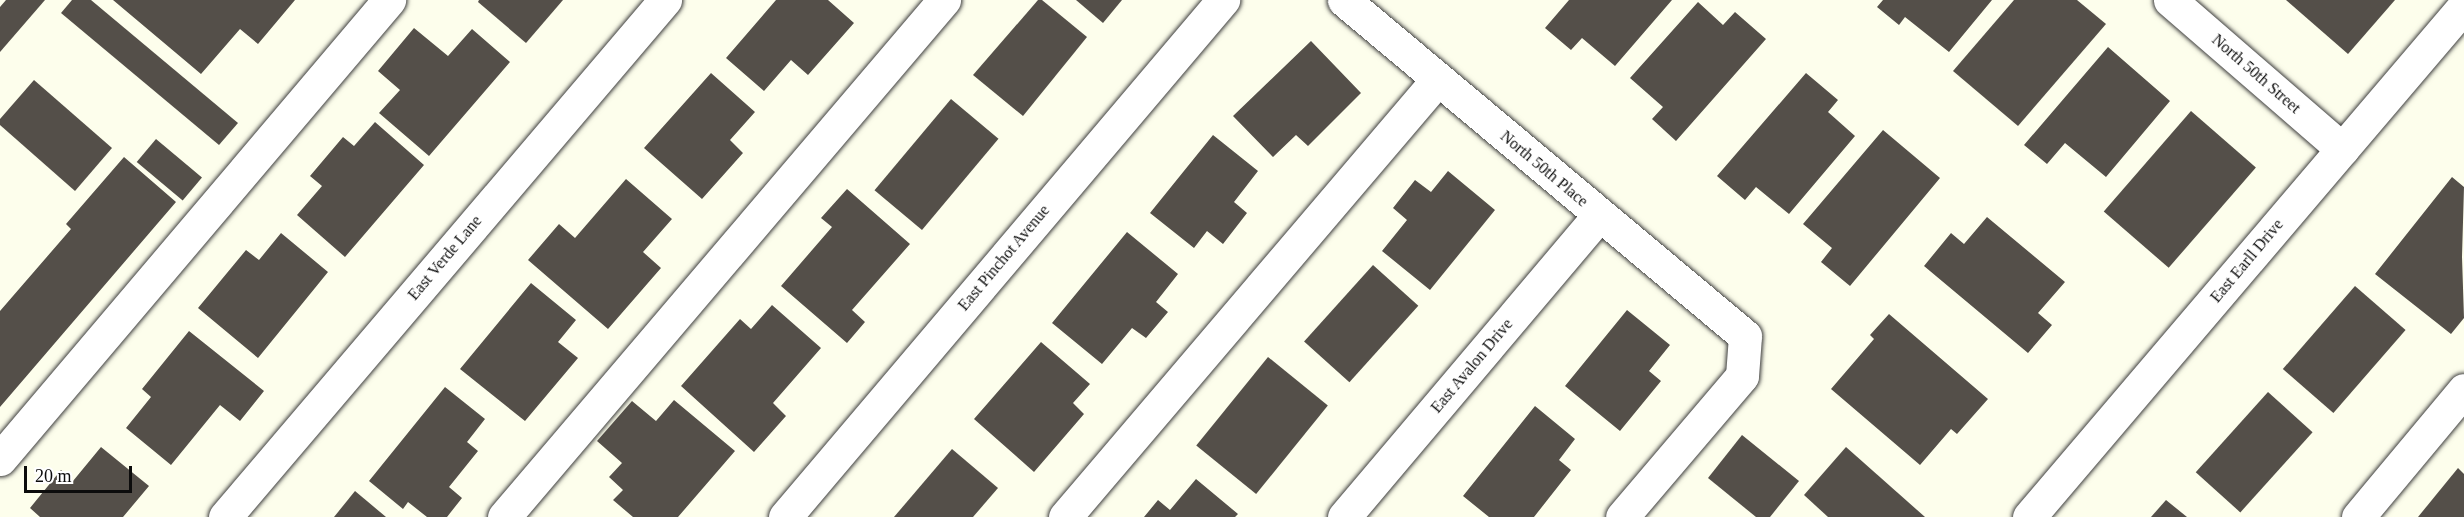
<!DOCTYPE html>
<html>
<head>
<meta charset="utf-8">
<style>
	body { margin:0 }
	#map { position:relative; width:2464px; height:517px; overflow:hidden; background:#fdfeec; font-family:"Times New Roman",serif }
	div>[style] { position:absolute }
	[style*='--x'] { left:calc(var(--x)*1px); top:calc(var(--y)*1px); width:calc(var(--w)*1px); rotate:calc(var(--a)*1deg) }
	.building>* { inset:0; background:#544f49; transform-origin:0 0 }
	.roads { filter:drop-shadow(0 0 2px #3f3f3f) drop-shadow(0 0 2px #3f3f3f) }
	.minor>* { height:33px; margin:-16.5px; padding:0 16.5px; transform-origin:16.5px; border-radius:16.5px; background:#fff }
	span { translate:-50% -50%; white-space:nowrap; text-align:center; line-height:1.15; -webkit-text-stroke:6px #fff; paint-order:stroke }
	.street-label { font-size:16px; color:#0c0c0c }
	.scale { position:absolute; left:24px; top:466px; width:108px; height:27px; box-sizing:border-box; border:3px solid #0c0c0c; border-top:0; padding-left:8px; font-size:18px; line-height:21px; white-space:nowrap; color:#0c0c0c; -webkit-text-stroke:4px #fff; paint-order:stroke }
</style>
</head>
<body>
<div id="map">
	<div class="building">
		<i style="clip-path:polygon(6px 0,45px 0,0 52px,0 7px)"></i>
		<i style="clip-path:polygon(72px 0,91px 0,238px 123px,219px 145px,61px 13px)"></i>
		<i style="clip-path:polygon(113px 0,295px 0,258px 44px,240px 29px,201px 74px)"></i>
		<i style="clip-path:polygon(479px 0,563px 0,526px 43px,478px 2px)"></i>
		<i style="clip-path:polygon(776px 0,828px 0,854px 23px,808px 75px,791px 60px,764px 91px,726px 58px)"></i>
		<i style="clip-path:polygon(1038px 0,1042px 0,1087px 37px,1023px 116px,973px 75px)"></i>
		<i style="clip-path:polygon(1076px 0,1122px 0,1103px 23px)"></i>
		<i style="clip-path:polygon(1569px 0,1672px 0,1615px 66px,1582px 38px,1571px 50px,1545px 28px)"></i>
		<i style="clip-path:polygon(1883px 0,1992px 0,1949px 52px,1905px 17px,1899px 25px,1877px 7px)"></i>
		<i style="clip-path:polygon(2014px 0,2077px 0,2106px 24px,2018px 126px,1953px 71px)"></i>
		<i style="clip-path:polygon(2286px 0,2395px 0,2348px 54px)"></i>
		<i style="clip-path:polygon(1698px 2px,1723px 25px,1735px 12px,1766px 39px,1676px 141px,1652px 119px,1663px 107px,1630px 78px)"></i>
		<i style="clip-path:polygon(414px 28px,448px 56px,472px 29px,510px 62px,429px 156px,379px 113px,400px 90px,378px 71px)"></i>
		<i style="clip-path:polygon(1311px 41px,1361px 93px,1308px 146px,1296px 135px,1273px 157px,1233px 116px)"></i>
		<i style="clip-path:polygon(2108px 47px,2170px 101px,2106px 177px,2065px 143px,2047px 164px,2024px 145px)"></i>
		<i style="clip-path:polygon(711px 73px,755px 112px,730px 140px,743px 153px,702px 199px,644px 148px)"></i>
		<i style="clip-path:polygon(1806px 73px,1838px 100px,1828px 112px,1855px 136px,1789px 214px,1756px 187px,1745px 200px,1717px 176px)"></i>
		<i style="clip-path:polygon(34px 80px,112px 148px,75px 191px,0 125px,0 119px)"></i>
		<i style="left:951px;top:99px;width:62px;height:119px;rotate:40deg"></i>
		<i style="left:2191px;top:111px;width:86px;height:133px;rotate:41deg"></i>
		<i style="clip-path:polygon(375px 122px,424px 165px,345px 257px,297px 215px,322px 186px,310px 176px,343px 137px,354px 146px)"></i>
		<i style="clip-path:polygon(1883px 130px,1940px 178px,1850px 286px,1821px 262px,1832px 248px,1803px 224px)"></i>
		<i style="clip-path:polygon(1213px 135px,1258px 171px,1234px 202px,1247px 213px,1223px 244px,1207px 231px,1194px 248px,1150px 213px)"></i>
		<i style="left:156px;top:139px;width:60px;height:30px;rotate:40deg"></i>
		<i style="clip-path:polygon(124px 157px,176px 202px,0 407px,0 311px,71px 229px,66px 224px)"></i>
		<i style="clip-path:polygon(1448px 171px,1495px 210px,1430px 290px,1382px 251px,1407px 220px,1393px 208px,1415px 180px,1431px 192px)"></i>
		<i style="clip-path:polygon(2452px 177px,2464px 187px,2462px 257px,2464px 318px,2451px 334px,2375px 274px)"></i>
		<i style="clip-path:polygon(626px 179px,672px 219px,643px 252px,661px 268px,608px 329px,528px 260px,559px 224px,575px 238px)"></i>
		<i style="clip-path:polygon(847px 189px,910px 244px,852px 310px,865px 322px,847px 343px,781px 286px,832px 227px,821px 218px)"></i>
		<i style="clip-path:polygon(1987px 217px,2065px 282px,2038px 313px,2052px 325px,2028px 353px,1924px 266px,1951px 233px,1964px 244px)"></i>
		<i style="clip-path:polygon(1127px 232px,1178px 274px,1156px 302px,1168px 312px,1146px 338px,1132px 328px,1102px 364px,1052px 323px)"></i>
		<i style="clip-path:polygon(281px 233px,328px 272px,258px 358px,198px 308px,246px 250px,259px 260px)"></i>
		<i style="left:1373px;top:265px;width:61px;height:103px;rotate:42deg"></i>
		<i style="clip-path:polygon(531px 283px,576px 320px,558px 342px,578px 358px,525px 421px,460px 369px)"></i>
		<i style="left:2355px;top:286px;width:67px;height:110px;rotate:41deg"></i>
		<i style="clip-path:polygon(772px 305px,821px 348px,773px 403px,786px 416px,754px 452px,681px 386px,740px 319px,751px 329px)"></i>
		<i style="clip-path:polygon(1627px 310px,1670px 345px,1649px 371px,1661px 381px,1620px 431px,1565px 386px)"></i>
		<i style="clip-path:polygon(1889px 314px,1988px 399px,1957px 434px,1951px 429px,1920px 465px,1831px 389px,1874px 339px,1870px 335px)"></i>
		<i style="clip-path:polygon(189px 331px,264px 391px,240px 421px,220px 405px,171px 465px,126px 428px,151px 397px,142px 389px)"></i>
		<i style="clip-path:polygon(1041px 342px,1090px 384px,1073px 403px,1084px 414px,1034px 472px,974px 419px)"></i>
		<i style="left:1268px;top:357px;width:77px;height:114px;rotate:39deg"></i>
		<i style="clip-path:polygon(445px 387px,485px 419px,467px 442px,478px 451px,449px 487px,462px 498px,447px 517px,427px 517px,408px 502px,403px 509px,369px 481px)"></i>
		<i style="left:2268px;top:392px;width:60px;height:108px;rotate:42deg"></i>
		<i style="clip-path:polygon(674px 400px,735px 451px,678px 517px,633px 517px,613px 500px,623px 490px,609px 477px,622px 463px,597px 441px,632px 401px,656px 421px)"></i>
		<i style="clip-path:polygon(1535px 406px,1575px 439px,1559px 460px,1571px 470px,1534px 517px,1489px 517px,1463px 496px)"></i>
		<i style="clip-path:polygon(1742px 435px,1799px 481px,1770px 517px,1756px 517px,1708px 478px)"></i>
		<i style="clip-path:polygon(101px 447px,149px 486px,123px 517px,40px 517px,30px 508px,61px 470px,73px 481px)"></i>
		<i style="clip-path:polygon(1846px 447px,1925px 517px,1828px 517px,1804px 495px)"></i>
		<i style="clip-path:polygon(952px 449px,998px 488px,973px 517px,894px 517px)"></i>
		<i style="clip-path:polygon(2458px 468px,2464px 474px,2464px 517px,2418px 517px)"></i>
		<i style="clip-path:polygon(1196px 479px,1238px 514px,1235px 517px,1144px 517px,1158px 500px,1170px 510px)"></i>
		<i style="clip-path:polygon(355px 491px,386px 517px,334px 517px)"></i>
		<i style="clip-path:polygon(2166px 500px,2187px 517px,2151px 517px)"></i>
	</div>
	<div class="roads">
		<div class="minor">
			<i style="--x:1344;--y:0;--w:523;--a:39.96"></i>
			<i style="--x:1745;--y:336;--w:40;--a:94.3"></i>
			<i style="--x:1742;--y:376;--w:185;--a:130.4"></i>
			<i style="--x:2170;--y:0;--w:228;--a:40.9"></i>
			<i style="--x:0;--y:459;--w:602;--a:-49.72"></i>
			<i style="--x:225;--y:517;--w:679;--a:-49.6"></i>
			<i style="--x:504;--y:517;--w:679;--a:-49.6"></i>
			<i style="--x:785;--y:517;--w:678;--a:-49.73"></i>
			<i style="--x:1065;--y:517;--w:574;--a:-49.59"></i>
			<i style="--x:1344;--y:517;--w:395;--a:-49.8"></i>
			<i style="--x:2029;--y:517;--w:671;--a:-49.59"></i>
			<i style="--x:2358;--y:517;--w:165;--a:-50.2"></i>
		</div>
	</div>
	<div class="street-label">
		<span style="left:2256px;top:74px;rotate:41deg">North 50th Street</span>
		<span style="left:1544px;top:169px;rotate:40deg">North 50th Place</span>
		<span style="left:445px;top:258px;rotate:-50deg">East Verde Lane</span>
		<span style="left:1004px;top:258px;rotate:-50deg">East Pinchot Avenue</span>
		<span style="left:2247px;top:261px;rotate:-50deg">East Earll Drive</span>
		<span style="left:1472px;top:366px;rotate:-50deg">East Avalon Drive</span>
	</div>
	<div class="scale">20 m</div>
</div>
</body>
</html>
